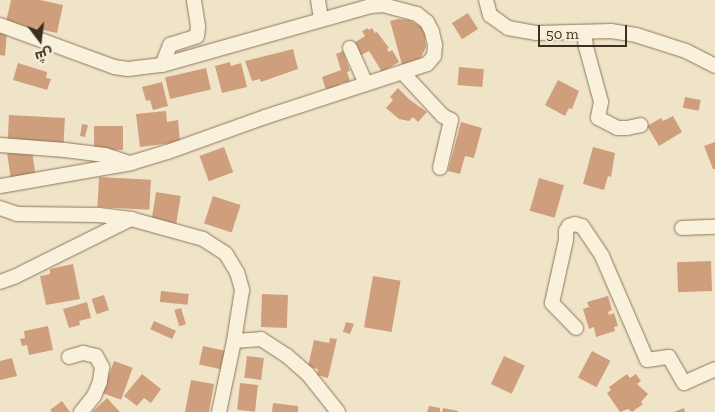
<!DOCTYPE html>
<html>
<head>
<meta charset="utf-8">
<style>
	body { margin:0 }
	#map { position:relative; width:715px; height:412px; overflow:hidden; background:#f0e4c8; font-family:"Zilla Slab",Cairo,serif }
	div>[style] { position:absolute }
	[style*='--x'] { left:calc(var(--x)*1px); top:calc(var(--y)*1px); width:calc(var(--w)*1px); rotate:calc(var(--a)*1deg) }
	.building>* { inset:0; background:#cf9f7d; transform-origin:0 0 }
	.roads { filter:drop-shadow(0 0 1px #8d765c) drop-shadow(0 0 1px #8d765c) }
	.minor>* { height:14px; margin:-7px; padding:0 7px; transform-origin:7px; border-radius:7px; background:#faf1dc }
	span { translate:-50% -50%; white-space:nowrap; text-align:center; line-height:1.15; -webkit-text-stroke:4.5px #f7eed8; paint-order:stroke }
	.north { position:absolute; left:15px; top:15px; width:50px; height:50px; -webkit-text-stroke:4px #f7eed8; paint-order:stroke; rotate:165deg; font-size:14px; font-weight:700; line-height:20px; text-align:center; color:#3d2e20 }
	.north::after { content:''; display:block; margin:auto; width:18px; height:22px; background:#3d2e20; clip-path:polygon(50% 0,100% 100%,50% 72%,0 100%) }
	.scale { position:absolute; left:538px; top:25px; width:89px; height:22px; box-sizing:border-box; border:2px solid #3d2e20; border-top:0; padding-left:6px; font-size:15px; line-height:18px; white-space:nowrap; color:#3d2e20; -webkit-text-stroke:4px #f7eed8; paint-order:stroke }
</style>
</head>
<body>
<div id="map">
	<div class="building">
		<i style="clip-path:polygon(11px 0,40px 0,63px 5px,57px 33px,6px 22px)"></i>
		<i style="left:468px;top:13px;width:19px;height:19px;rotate:58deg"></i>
		<i style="clip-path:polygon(398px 19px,409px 20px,424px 28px,426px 47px,420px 59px,402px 65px,390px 21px)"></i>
		<i style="clip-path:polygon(368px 28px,369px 30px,372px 28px,375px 33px,377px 32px,389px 48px,387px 49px,389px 52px,392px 50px,399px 62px,382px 72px,369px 51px,361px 55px,354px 43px,365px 36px,362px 31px)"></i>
		<i style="clip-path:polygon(0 31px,7px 31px,5px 56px,0 55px)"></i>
		<i style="clip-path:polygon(293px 49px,298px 69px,261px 82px,260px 79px,252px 81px,245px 61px)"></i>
		<i style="clip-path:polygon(343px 51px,350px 71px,347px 72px,350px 81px,339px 84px,341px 89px,326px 90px,322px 77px,341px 70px,336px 54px)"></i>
		<i style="clip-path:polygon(230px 62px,231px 66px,241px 63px,247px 87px,222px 93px,215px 66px)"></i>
		<i style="clip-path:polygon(18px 63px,47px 72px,46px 78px,51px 79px,47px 90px,13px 80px)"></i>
		<i style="left:459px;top:67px;width:25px;height:18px;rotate:5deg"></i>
		<i style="left:206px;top:68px;width:22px;height:42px;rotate:77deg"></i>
		<i style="clip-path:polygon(558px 80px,579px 91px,572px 109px,569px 108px,565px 116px,545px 105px)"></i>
		<i style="clip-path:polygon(162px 82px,168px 106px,153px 110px,150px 100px,146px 101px,142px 87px)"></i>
		<i style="clip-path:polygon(398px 88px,410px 100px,427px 112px,418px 122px,413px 117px,409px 121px,399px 119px,386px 108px,393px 100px,390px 97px)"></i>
		<i style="left:685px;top:97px;width:16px;height:11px;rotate:11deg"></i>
		<i style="clip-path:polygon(166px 111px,167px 122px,178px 120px,180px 142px,140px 147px,136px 114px)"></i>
		<i style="left:9px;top:115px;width:56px;height:25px;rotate:3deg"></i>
		<i style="clip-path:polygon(673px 116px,682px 132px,659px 146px,647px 126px,661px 118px,663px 121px)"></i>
		<i style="clip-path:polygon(461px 122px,482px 128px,474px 158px,465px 156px,460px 174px,448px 171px)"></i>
		<i style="clip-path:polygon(82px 124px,88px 125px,85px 137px,80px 136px)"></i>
		<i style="left:94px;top:126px;width:29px;height:24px"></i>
		<i style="clip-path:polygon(715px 142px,715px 169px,713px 169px,704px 146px)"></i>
		<i style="left:224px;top:147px;width:27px;height:26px;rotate:70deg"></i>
		<i style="clip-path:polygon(593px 147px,615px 153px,611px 177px,608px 176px,604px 190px,583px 184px)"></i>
		<i style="left:32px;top:150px;width:28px;height:25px;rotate:82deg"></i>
		<i style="left:99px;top:177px;width:52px;height:30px;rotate:3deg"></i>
		<i style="left:539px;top:178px;width:26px;height:34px;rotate:16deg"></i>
		<i style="left:156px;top:192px;width:25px;height:28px;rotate:9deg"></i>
		<i style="left:213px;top:196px;width:29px;height:29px;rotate:18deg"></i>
		<i style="left:711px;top:261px;width:30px;height:34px;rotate:88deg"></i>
		<i style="clip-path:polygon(73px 264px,80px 299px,46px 305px,40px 276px,50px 274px,50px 269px)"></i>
		<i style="left:373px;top:276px;width:28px;height:52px;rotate:10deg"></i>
		<i style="left:161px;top:291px;width:28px;height:11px;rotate:6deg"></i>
		<i style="left:262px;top:294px;width:26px;height:33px;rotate:2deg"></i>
		<i style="left:104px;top:295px;width:16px;height:13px;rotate:72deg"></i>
		<i style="clip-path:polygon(608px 296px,612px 310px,608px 312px,609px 315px,614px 313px,618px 326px,614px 327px,615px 331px,596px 337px,594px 327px,589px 329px,583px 309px,589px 307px,587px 302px)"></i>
		<i style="clip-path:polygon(87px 302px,91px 318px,79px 321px,80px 325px,69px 328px,63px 309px)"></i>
		<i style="left:181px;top:308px;width:17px;height:7px;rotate:73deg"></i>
		<i style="left:154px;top:321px;width:24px;height:9px;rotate:24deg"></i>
		<i style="clip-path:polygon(346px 322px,354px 324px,350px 334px,343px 332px)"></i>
		<i style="clip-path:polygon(48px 326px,53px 350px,29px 355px,27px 345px,22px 346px,20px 339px,25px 338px,24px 331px)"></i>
		<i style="clip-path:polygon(330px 338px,337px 339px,328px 378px,317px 375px,318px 369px,308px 367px,314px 340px,329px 343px)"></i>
		<i style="left:203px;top:346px;width:25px;height:19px;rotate:12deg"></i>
		<i style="left:592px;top:351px;width:21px;height:30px;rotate:28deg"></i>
		<i style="left:247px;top:356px;width:17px;height:22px;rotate:7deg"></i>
		<i style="left:504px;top:356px;width:23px;height:31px;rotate:25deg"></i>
		<i style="clip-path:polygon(12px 358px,17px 376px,0 380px,0 361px)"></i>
		<i style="left:114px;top:361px;width:20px;height:34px;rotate:20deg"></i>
		<i style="clip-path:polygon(142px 374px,161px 389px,151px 403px,144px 398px,137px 406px,124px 396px)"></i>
		<i style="clip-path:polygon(627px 374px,630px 378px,636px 374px,641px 381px,637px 384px,648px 394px,641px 402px,643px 404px,632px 412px,628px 409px,620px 412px,607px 393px,611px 390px,609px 387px)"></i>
		<i style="clip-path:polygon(191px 380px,214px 384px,209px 412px,185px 412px)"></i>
		<i style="left:240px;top:383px;width:18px;height:27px;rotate:6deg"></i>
		<i style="clip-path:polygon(107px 398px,120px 412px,92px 412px)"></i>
		<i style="clip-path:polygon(62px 401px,70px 412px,52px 412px,50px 410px)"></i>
		<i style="clip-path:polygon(273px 403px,298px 406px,298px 412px,272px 412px)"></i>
		<i style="clip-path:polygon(429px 406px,440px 408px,440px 412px,427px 412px)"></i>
		<i style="clip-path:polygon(443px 408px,458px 411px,458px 412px,442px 412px)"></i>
		<i style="clip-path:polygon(684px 408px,685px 412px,674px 412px)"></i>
	</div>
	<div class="roads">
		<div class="minor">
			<i style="--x:318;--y:0;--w:19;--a:81"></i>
			<i style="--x:486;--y:0;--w:16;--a:75"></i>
			<i style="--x:490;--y:15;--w:22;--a:36"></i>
			<i style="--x:508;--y:28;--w:29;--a:10"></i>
			<i style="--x:537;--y:33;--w:74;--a:-1.5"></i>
			<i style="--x:611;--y:31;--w:25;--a:9"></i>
			<i style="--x:636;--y:35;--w:52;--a:17.7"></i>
			<i style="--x:686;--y:51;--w:33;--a:27"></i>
			<i style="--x:0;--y:25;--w:121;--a:20.2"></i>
			<i style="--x:114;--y:67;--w:14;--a:8"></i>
			<i style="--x:128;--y:69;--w:34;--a:-7"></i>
			<i style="--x:162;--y:65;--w:217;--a:-15.8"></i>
			<i style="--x:371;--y:6;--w:12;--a:-5"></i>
			<i style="--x:383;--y:5;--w:35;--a:15"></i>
			<i style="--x:417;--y:14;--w:13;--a:39"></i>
			<i style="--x:427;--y:22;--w:11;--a:63"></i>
			<i style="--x:432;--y:32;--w:13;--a:77"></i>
			<i style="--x:435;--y:45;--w:11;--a:95"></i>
			<i style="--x:434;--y:56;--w:11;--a:131"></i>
			<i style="--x:427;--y:64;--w:170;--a:161.9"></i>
			<i style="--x:265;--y:117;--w:104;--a:160.3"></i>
			<i style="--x:167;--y:152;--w:37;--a:163"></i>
			<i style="--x:132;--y:163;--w:134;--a:170.1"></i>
			<i style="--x:584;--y:32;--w:15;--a:82"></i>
			<i style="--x:586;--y:47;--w:57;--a:74.7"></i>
			<i style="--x:601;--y:102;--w:16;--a:101"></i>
			<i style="--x:598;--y:118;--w:22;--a:27"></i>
			<i style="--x:618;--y:128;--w:9;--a:0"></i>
			<i style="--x:627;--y:128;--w:14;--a:-12"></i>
			<i style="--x:350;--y:48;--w:39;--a:66"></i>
			<i style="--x:162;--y:65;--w:22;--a:-68"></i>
			<i style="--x:170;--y:45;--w:28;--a:-18"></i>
			<i style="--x:197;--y:36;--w:10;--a:-84"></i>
			<i style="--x:198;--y:26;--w:26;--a:-99"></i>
			<i style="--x:403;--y:73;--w:59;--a:47.1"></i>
			<i style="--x:443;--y:116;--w:9;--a:27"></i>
			<i style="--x:451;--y:120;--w:49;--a:102.9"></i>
			<i style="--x:0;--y:145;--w:65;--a:4.4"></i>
			<i style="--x:65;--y:150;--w:40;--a:7.1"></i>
			<i style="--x:105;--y:155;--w:26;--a:18"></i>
			<i style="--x:0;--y:208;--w:18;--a:19"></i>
			<i style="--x:17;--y:214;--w:82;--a:0.7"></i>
			<i style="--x:99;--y:215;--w:31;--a:7"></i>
			<i style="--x:682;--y:228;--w:33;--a:-2"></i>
			<i style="--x:0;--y:282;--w:15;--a:-20"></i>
			<i style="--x:14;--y:277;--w:131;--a:-26.4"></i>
			<i style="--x:131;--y:219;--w:75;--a:15.5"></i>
			<i style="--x:203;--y:239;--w:27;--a:33"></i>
			<i style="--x:226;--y:254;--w:21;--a:59"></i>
			<i style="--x:237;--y:272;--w:19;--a:74"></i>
			<i style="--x:242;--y:290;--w:52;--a:98.9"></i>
			<i style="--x:234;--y:341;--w:73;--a:101.9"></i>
			<i style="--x:576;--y:328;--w:35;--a:-134"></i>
			<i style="--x:552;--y:303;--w:65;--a:-77.5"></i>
			<i style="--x:566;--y:240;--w:9;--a:-90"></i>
			<i style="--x:566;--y:231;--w:6;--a:-59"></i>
			<i style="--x:569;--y:226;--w:6;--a:-18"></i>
			<i style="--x:575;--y:224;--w:7;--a:16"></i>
			<i style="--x:582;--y:226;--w:36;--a:56"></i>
			<i style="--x:602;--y:256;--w:113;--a:66.6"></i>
			<i style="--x:647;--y:360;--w:22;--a:-8"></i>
			<i style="--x:669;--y:357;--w:30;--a:60"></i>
			<i style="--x:684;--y:383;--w:34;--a:-24"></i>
			<i style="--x:234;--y:341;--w:27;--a:-4"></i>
			<i style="--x:261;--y:339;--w:30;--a:33"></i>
			<i style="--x:286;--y:355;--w:28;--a:41"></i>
			<i style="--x:307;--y:373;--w:50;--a:51.5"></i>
			<i style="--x:69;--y:357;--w:15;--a:-16"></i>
			<i style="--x:83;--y:353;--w:13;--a:13"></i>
			<i style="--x:96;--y:356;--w:13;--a:61"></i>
			<i style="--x:102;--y:367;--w:15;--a:98"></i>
			<i style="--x:100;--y:382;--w:15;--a:113"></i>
			<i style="--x:94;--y:396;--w:21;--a:129"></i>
		</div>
	</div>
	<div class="north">ش</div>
	<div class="scale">50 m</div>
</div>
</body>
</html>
